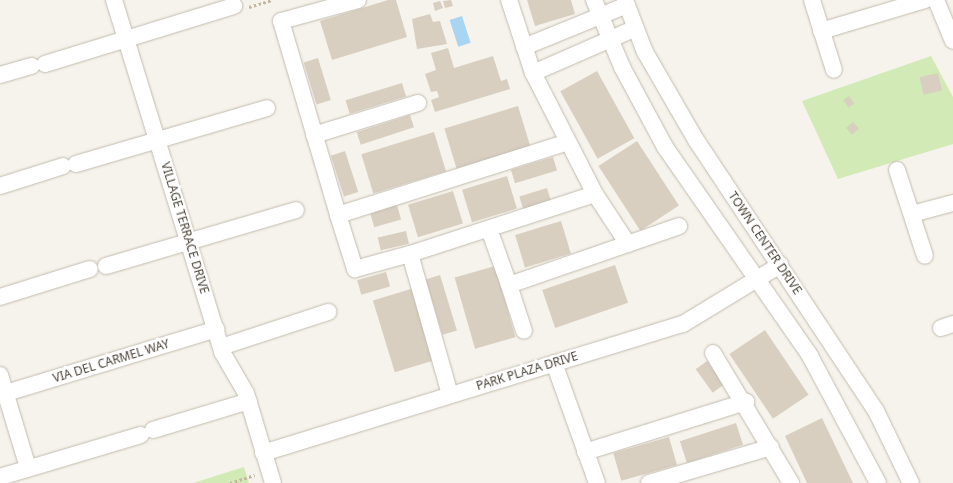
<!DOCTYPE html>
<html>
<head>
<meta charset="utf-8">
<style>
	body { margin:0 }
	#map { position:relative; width:953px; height:483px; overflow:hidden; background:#f6f3ec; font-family:"Noto Sans",sans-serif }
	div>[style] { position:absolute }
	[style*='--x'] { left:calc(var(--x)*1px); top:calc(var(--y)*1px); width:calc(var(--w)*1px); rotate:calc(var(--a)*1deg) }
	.green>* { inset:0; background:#d2eab5 }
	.water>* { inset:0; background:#a9d4f2; transform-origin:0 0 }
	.building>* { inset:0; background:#d8cfc1; transform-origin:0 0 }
	.path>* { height:3px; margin-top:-1.5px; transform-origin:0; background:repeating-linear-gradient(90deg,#c4b79f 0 2.5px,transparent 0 5px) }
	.roads { filter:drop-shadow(0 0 1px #c2bbae) drop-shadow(0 0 1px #c2bbae) }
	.minor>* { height:16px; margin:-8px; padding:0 8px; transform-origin:8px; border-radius:8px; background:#fff }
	span { translate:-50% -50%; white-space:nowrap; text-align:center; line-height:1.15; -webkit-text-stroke:4.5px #fff; paint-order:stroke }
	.street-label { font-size:12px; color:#4b4439 }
</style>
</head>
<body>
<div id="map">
	<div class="green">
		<i style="clip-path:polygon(931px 56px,953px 97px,953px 144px,838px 179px,802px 101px)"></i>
		<i style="clip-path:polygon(244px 467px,249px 483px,193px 483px)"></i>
	</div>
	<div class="water">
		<i style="left:462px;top:16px;width:28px;height:13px;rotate:72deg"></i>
	</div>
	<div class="building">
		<i style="clip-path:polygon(388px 0,396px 0,407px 37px,332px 60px,320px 21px)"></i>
		<i style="clip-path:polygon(451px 0,453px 6px,445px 8px,443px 1px)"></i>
		<i style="clip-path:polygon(527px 0,571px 0,575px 14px,535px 26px)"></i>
		<i style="clip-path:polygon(440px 1px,443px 8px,435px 11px,433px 3px)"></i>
		<i style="clip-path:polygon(430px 14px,433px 22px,440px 21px,447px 44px,417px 49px,412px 19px)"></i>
		<i style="clip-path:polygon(448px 48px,454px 68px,493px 56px,501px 81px,507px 79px,510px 89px,435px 112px,431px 100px,439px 97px,437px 91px,431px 92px,425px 74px,436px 70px,431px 53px)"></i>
		<i style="left:318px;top:58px;width:44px;height:15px;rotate:73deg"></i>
		<i style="left:597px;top:71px;width:77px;height:42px;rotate:61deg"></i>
		<i style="left:938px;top:73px;width:18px;height:19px;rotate:77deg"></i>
		<i style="left:402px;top:83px;width:14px;height:59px;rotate:73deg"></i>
		<i style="left:849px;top:96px;width:9px;height:7px;rotate:54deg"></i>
		<i style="left:518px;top:106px;width:42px;height:77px;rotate:73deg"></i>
		<i style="left:410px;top:115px;width:13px;height:56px;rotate:72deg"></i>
		<i style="left:853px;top:122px;width:9px;height:9px;rotate:49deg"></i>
		<i style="left:434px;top:132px;width:41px;height:76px;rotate:73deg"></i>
		<i style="left:637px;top:141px;width:77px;height:46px;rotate:57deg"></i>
		<i style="left:345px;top:151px;width:43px;height:15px;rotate:72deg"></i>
		<i style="left:553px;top:157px;width:14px;height:44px;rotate:73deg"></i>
		<i style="left:507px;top:176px;width:34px;height:47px;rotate:73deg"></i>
		<i style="left:547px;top:188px;width:14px;height:29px;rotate:73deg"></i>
		<i style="left:453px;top:191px;width:34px;height:47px;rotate:73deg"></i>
		<i style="left:397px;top:205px;width:15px;height:28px;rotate:74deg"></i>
		<i style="left:561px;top:221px;width:34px;height:48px;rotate:73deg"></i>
		<i style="left:406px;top:231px;width:13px;height:29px;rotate:77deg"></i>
		<i style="left:615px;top:265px;width:40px;height:77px;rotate:71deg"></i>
		<i style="left:495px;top:266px;width:74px;height:42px;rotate:74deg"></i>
		<i style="left:386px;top:272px;width:15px;height:30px;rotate:74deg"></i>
		<i style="left:440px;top:275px;width:58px;height:15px;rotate:73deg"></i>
		<i style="left:414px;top:288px;width:75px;height:43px;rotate:73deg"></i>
		<i style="left:765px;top:330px;width:78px;height:43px;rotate:56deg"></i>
		<i style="left:707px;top:361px;width:29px;height:14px;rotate:54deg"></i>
		<i style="clip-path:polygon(822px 418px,853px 483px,807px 483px,785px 436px)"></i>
		<i style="left:736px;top:423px;width:23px;height:59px;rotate:72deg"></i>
		<i style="left:669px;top:437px;width:29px;height:58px;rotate:74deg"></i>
	</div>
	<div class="path">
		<i style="--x:249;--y:7;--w:24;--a:-17"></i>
		<i style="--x:230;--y:483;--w:26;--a:-18"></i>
	</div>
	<div class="roads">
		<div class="minor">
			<i style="--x:114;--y:0;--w:368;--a:72.9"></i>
			<i style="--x:222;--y:352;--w:48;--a:59.7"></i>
			<i style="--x:246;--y:393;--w:94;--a:73.3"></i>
			<i style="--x:358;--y:0;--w:80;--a:164.7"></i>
			<i style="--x:281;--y:21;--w:202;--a:73.6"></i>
			<i style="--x:338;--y:215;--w:241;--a:-17.6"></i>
			<i style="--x:594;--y:0;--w:73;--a:67.3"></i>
			<i style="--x:622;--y:67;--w:91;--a:61.7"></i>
			<i style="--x:665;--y:147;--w:254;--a:55.2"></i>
			<i style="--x:810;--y:356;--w:144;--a:61.8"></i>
			<i style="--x:625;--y:0;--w:56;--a:69"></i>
			<i style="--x:645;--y:52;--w:102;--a:59.9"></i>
			<i style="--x:696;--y:140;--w:325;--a:56.4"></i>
			<i style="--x:876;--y:411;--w:80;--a:64.1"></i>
			<i style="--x:812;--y:0;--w:73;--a:72.6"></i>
			<i style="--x:936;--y:0;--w:44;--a:67.5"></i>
			<i style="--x:821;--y:31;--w:109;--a:-16.6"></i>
			<i style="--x:524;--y:47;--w:111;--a:-22.2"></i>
			<i style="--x:45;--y:64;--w:198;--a:-17.1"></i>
			<i style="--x:533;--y:73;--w:112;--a:-23.6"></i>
			<i style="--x:0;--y:75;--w:33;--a:-16"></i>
			<i style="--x:314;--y:135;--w:109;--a:-17.1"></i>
			<i style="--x:76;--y:164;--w:199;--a:-16.3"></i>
			<i style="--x:897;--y:170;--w:90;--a:72"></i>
			<i style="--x:0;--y:186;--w:66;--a:-17.6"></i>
			<i style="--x:595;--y:194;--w:60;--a:56.6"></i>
			<i style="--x:912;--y:214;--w:42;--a:-15"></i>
			<i style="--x:338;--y:215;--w:57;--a:72.5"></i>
			<i style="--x:355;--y:269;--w:57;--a:-15.3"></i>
			<i style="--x:410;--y:254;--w:146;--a:74.1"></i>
			<i style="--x:489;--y:229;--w:59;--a:70.3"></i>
			<i style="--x:509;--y:285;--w:180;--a:-19.1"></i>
			<i style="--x:410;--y:254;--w:194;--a:-18"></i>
			<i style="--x:595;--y:194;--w:136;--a:-117.1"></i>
			<i style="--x:533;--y:73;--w:77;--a:-108.2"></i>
			<i style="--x:106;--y:266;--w:198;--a:-16.4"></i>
			<i style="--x:509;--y:285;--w:48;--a:71.9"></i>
			<i style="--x:0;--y:297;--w:94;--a:-17.3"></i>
			<i style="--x:941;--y:328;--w:13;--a:-18"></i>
			<i style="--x:221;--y:347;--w:113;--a:-18.1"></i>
			<i style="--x:713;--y:353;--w:152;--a:59"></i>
			<i style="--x:554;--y:363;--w:127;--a:70.3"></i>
			<i style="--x:0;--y:375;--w:97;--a:73.2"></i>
			<i style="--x:6;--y:393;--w:220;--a:-16.9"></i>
			<i style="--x:153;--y:430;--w:100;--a:-16.8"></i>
			<i style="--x:585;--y:452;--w:169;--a:-17.3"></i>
			<i style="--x:263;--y:453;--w:439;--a:-17.1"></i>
			<i style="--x:683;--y:324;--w:114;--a:-31.3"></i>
			<i style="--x:0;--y:477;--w:147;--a:-16.6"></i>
			<i style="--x:649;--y:483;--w:127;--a:-16.4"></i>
		</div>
	</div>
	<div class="street-label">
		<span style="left:185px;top:228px;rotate:73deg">VILLAGE TERRACE DRIVE</span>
		<span style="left:765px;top:243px;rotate:56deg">TOWN CENTER DRIVE</span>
		<span style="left:111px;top:361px;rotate:-17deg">VIA DEL CARMEL WAY</span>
		<span style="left:527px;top:371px;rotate:-17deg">PARK PLAZA DRIVE</span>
	</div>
</div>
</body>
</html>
